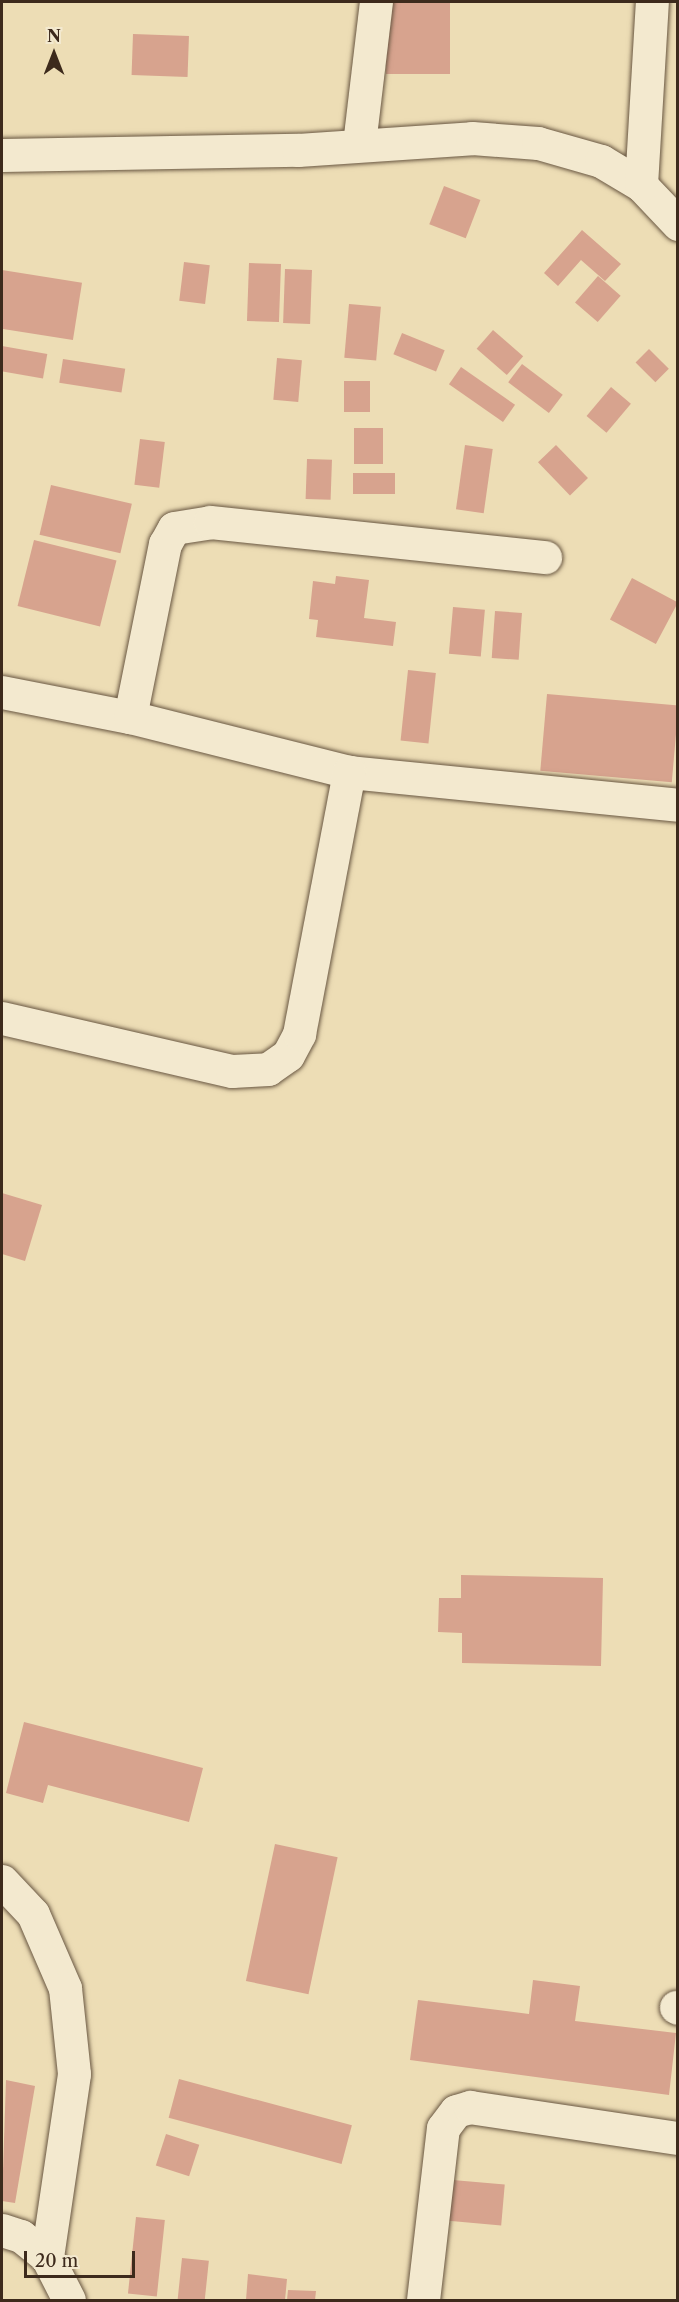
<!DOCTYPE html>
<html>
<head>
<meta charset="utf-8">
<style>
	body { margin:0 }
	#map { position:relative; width:679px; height:2302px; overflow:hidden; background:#edddb5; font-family:"Libre Caslon Text",serif }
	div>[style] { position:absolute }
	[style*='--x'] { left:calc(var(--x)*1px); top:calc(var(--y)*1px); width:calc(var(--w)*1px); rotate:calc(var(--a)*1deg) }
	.building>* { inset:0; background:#d7a38e; transform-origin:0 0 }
	.roads { filter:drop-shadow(0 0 2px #695742) drop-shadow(0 0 2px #695742) }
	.minor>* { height:33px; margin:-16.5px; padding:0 16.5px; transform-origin:16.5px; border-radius:16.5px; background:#f3e9cf }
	span { translate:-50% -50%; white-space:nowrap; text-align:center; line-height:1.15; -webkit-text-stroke:6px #f3e9cf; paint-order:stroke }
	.frame { position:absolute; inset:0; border:3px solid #3d2a1c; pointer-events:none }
	.north { position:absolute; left:24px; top:24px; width:60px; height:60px; -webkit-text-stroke:4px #f3e9cf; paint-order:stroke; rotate:0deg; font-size:16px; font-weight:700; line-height:24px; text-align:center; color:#3d2a1c }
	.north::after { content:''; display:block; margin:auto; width:21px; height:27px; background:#3d2a1c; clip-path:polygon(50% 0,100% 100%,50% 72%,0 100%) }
	.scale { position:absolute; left:24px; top:2251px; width:111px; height:27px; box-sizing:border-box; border:3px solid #3d2a1c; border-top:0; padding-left:8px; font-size:18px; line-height:21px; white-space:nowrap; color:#3d2a1c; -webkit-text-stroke:4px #f3e9cf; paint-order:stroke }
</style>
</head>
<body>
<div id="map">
	<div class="building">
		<i style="left:386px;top:2px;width:64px;height:72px"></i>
		<i style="left:133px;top:34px;width:56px;height:41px;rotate:2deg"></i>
		<i style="left:444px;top:186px;width:39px;height:41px;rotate:21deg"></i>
		<i style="clip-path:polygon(582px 230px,621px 264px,605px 281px,581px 260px,558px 286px,544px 273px)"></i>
		<i style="left:184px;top:262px;width:26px;height:39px;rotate:7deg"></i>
		<i style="left:249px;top:263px;width:32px;height:58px;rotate:2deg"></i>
		<i style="left:285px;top:269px;width:27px;height:54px;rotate:2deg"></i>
		<i style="left:2px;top:270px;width:81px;height:58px;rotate:9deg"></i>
		<i style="left:598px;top:276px;width:30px;height:35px;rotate:41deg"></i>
		<i style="left:349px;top:304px;width:32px;height:54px;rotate:5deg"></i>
		<i style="left:493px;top:330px;width:40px;height:25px;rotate:41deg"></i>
		<i style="left:402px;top:333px;width:46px;height:23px;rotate:22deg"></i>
		<i style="left:2px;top:346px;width:46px;height:25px;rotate:10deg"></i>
		<i style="left:649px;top:349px;width:28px;height:19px;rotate:45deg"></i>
		<i style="left:277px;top:358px;width:25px;height:42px;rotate:5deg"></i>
		<i style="left:63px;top:359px;width:63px;height:24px;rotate:9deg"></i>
		<i style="left:522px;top:364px;width:51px;height:23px;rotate:37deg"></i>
		<i style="left:461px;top:367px;width:66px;height:21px;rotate:35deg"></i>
		<i style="left:370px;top:381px;width:31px;height:26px;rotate:90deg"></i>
		<i style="left:611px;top:387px;width:26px;height:38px;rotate:40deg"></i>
		<i style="left:354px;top:428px;width:29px;height:36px"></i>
		<i style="left:140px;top:439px;width:25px;height:46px;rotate:7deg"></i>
		<i style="left:465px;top:445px;width:28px;height:65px;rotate:8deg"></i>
		<i style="left:556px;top:445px;width:46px;height:25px;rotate:46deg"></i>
		<i style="left:307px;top:459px;width:25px;height:40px;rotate:2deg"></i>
		<i style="left:395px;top:473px;width:21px;height:42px;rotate:90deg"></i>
		<i style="left:51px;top:485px;width:83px;height:51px;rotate:13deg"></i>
		<i style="left:34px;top:540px;width:85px;height:68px;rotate:14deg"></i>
		<i style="clip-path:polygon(336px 576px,369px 580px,364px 618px,396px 622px,393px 646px,316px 637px,318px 620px,309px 619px,313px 581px,335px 584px)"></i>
		<i style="left:632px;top:578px;width:52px;height:47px;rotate:28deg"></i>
		<i style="left:453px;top:607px;width:32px;height:47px;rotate:5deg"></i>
		<i style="left:495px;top:611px;width:27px;height:47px;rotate:4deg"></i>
		<i style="left:408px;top:670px;width:28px;height:71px;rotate:6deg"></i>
		<i style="left:547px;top:694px;width:132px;height:77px;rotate:5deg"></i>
		<i style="clip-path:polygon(2px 1193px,42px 1205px,25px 1261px,2px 1254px)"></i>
		<i style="clip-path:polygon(461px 1575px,603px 1578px,601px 1666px,462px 1663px,462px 1633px,438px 1632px,439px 1598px,461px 1598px)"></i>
		<i style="clip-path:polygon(24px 1722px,203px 1768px,189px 1822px,48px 1785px,43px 1803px,6px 1793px)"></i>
		<i style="left:275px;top:1844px;width:64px;height:140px;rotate:12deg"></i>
		<i style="clip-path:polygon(533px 1980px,580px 1986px,575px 2021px,676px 2033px,669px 2095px,410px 2060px,418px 2000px,529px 2014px)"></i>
		<i style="left:179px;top:2079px;width:179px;height:40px;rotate:15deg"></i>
		<i style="clip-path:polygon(6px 2080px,35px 2086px,15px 2203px,2px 2201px)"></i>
		<i style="left:166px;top:2134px;width:35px;height:33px;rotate:18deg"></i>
		<i style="left:441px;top:2179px;width:64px;height:41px;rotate:5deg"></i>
		<i style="left:136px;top:2217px;width:29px;height:77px;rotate:6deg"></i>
		<i style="left:182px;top:2258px;width:27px;height:42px;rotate:6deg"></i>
		<i style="clip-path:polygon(248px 2274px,287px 2279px,285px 2300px,246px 2300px)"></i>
		<i style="clip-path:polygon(288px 2290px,316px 2291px,315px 2300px,287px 2300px)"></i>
	</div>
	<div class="roads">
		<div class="minor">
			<i style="--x:359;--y:144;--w:143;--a:-83.2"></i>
			<i style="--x:2;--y:155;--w:296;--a:-1"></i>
			<i style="--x:298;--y:150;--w:174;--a:-3.9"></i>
			<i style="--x:472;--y:138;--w:66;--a:4.3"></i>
			<i style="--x:538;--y:143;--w:66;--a:15.9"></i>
			<i style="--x:601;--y:161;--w:47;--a:31"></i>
			<i style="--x:641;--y:185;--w:54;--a:46.5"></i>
			<i style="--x:641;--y:185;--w:183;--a:-86.6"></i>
			<i style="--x:2;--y:692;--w:130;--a:11.1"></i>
			<i style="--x:130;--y:717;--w:226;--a:14.1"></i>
			<i style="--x:349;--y:772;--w:331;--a:5.7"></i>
			<i style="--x:130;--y:717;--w:177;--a:-78.6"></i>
			<i style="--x:165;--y:544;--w:18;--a:-61"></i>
			<i style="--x:174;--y:528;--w:36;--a:-9"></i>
			<i style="--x:210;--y:522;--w:337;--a:6"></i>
			<i style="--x:2;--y:1018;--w:236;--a:13"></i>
			<i style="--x:232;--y:1071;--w:36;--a:-3"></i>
			<i style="--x:268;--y:1069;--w:24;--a:-35"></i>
			<i style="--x:288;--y:1055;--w:24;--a:-62"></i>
			<i style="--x:299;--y:1034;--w:267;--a:-79.2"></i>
			<i style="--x:2;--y:1881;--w:45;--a:46.8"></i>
			<i style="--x:33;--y:1914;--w:81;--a:66.6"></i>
			<i style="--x:65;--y:1988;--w:86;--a:84"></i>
			<i style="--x:74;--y:2074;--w:185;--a:98.4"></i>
			<i style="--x:676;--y:2007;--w:2;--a:27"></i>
			<i style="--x:2;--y:2230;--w:20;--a:18"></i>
			<i style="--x:21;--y:2236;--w:33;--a:39"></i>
			<i style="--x:47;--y:2257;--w:48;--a:62.9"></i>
			<i style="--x:423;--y:2300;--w:173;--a:-83.4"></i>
			<i style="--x:443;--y:2128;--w:21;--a:-53"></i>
			<i style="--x:456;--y:2111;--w:15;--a:-16"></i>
			<i style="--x:470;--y:2107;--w:210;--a:8.5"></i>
		</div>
	</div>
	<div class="frame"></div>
	<div class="north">N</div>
	<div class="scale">20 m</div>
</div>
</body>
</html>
